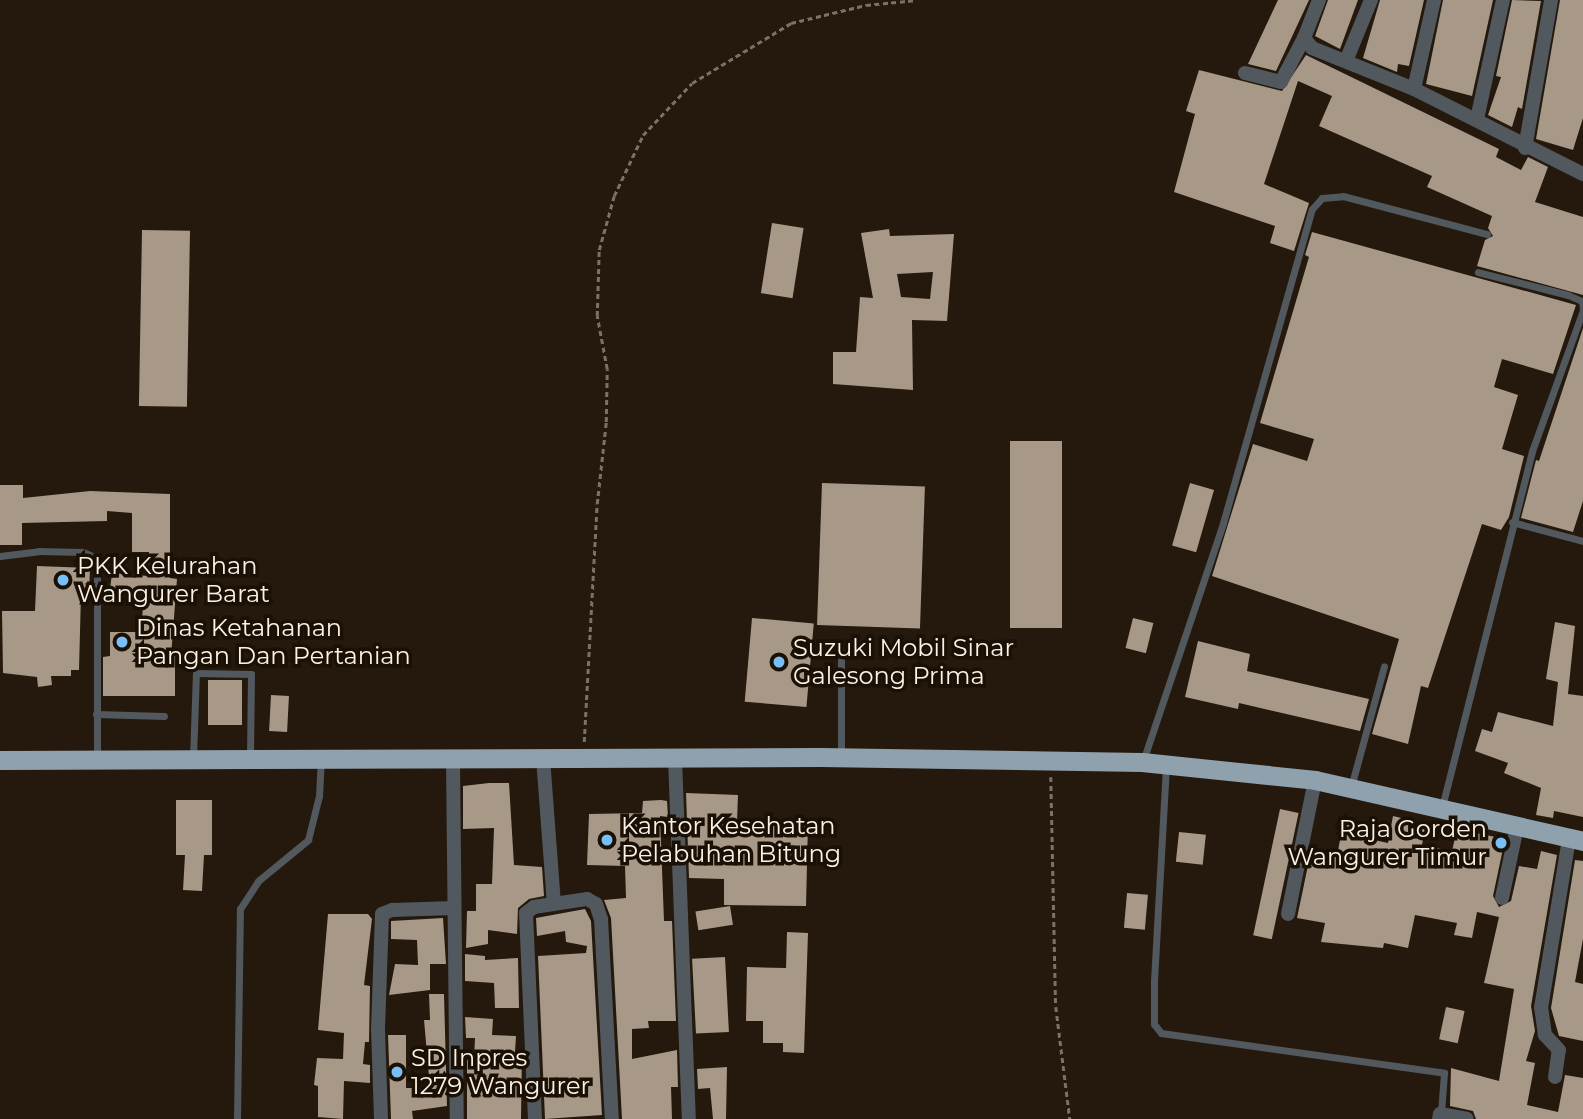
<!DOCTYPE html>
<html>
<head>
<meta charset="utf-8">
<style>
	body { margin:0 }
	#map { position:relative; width:1583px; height:1119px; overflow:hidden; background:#24190c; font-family:Montserrat,sans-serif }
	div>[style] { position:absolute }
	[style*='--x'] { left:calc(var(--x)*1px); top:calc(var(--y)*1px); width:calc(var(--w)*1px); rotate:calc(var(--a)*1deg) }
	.building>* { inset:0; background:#a79888; transform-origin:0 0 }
	.path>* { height:2.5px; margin-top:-1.25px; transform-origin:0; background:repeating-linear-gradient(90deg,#7b7166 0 5px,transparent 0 8.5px) }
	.service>* { height:7px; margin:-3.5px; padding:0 3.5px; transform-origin:3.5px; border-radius:3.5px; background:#51585e }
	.minor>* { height:14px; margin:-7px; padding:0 7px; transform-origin:7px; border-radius:7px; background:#51585e }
	.trunk>* { height:19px; margin:-9.5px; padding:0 9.5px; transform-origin:9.5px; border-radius:9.5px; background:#90a1ae }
	.dots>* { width:19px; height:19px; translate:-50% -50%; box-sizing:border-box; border:4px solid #1b1004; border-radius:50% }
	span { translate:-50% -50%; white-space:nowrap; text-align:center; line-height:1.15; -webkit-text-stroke:7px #1b1004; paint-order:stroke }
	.poi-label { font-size:24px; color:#faf2e9 }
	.left { translate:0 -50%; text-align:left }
	.right { translate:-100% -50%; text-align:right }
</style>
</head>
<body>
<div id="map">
	<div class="building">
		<i style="clip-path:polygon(1278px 0,1309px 0,1276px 71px,1248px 64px)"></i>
		<i style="clip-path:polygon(1328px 0,1358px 0,1340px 49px,1315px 36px)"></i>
		<i style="clip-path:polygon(1380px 0,1424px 0,1409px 66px,1398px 64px,1397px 72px,1363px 58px)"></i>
		<i style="clip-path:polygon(1443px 0,1493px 0,1472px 96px,1426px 84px)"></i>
		<i style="clip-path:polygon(1512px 0,1541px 1px,1522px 109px,1518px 107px,1512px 127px,1488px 115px,1501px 77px,1496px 76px)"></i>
		<i style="clip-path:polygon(1560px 0,1583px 0,1583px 118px,1573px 150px,1536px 139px)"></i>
		<i style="clip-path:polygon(1306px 55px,1499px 149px,1496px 157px,1521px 170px,1528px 157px,1548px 167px,1535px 202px,1583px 217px,1583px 295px,1477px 266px,1485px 240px,1493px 236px,1488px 228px,1492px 216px,1427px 187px,1432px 176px,1319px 126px,1332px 96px,1298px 81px,1264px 184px,1309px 203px,1294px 251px,1270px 243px,1275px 226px,1174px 192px,1195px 114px,1186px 111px,1199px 70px,1282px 91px)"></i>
		<i style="left:772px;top:223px;width:32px;height:71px;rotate:9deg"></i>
		<i style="clip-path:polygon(evenodd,889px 229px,890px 236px,954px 234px,947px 321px,912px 320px,913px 390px,833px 384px,833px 352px,856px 352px,860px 297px,873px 298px,861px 233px,889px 229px,933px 272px,930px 299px,901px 297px,897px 274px,933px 272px)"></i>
		<i style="left:142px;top:230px;width:48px;height:176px;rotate:1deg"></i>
		<i style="clip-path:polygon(1312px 232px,1576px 305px,1553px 374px,1502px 359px,1494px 387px,1518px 395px,1502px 449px,1524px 456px,1509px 517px,1501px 530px,1482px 524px,1428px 688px,1421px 686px,1408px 744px,1372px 734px,1399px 639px,1212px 576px,1253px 444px,1307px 461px,1314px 439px,1260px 423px,1309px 257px,1305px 255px)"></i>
		<i style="clip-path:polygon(1583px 328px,1583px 501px,1573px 532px,1521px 518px,1536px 460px,1539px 461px)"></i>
		<i style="left:1010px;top:441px;width:52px;height:187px"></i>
		<i style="left:822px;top:483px;width:103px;height:142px;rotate:2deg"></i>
		<i style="left:1190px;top:483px;width:25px;height:65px;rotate:16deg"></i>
		<i style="clip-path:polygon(0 485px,23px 485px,23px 498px,90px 491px,170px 494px,170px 578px,177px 579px,171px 656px,175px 656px,175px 696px,103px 696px,103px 657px,110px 656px,110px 632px,141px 632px,144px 593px,110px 590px,112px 573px,148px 576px,149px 552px,132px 552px,132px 513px,107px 511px,107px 521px,22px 523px,22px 545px,0 545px)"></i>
		<i style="clip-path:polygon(37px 566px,90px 568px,89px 594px,81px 594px,79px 670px,71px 670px,71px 676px,51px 676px,52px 685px,38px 687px,37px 677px,3px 673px,2px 611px,35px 611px)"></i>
		<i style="left:752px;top:618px;width:62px;height:84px;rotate:5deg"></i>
		<i style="left:1133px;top:618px;width:21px;height:31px;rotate:14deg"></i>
		<i style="clip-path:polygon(1555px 622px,1575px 626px,1568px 694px,1583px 696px,1583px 817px,1554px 811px,1553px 818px,1536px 815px,1541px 788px,1504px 773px,1508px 763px,1475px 751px,1482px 729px,1492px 732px,1498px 712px,1553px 726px,1558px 682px,1546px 679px)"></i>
		<i style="clip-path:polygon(1198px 641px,1250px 654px,1247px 671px,1369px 699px,1360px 731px,1239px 703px,1238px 709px,1185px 697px)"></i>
		<i style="left:242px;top:680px;width:45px;height:34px;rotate:90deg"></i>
		<i style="left:271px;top:695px;width:18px;height:36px;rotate:3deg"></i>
		<i style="clip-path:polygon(489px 783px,509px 783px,514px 865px,542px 867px,544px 896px,529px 899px,518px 908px,517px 934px,488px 930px,488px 944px,466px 948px,467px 911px,476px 911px,476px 884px,492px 884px,494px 828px,463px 829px,463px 786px)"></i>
		<i style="clip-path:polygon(686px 793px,738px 795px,737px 822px,808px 823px,806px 906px,724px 905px,724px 879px,689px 878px)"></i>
		<i style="clip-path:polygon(176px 800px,212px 800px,212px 855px,204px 855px,202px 891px,183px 890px,185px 855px,176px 855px)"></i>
		<i style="clip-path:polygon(661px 800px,667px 801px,668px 817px,660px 816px,664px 921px,672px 921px,676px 1021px,648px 1021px,649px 1028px,632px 1029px,632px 1059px,677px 1050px,678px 1087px,671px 1087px,672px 1119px,622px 1119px,611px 918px,604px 900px,626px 898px,625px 866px,587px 865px,589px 814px,642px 813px,643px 801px)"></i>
		<i style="left:1280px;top:809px;width:19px;height:129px;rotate:12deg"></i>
		<i style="clip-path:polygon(1393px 816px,1426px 824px,1422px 845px,1452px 851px,1457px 829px,1505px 839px,1493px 896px,1499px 907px,1511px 901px,1519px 866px,1537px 869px,1541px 851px,1557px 855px,1531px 1006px,1535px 1031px,1526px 1061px,1535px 1063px,1527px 1105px,1558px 1112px,1565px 1075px,1583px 1078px,1583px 1119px,1476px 1119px,1473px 1111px,1450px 1106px,1451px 1068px,1499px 1081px,1514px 989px,1484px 983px,1499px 917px,1477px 912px,1472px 938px,1454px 935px,1457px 923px,1415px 915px,1408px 948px,1384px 943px,1383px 948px,1321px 942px,1325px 923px,1297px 918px,1311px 851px,1337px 856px,1343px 824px,1367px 828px,1365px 838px,1388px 843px)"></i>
		<i style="left:1179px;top:832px;width:27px;height:30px;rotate:6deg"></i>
		<i style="clip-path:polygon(1575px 860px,1583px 861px,1583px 939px,1575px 982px,1583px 984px,1583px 1041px,1559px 1036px,1551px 1008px)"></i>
		<i style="left:1127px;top:893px;width:21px;height:35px;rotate:5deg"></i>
		<i style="left:730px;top:906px;width:19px;height:35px;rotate:81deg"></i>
		<i style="clip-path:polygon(585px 909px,591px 921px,602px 1115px,545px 1119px,538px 956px,586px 953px,587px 946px,566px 942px,565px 931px,537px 936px,536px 918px)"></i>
		<i style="clip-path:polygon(328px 914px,368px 914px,372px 919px,364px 985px,370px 986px,369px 1042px,365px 1042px,363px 1064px,370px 1065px,370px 1083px,344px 1081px,343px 1119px,318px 1117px,318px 1086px,314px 1085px,317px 1058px,343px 1059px,344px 1033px,318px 1030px)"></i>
		<i style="clip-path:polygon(443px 918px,446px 964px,430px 964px,430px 990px,389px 995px,395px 964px,418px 965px,417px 940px,391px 939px,391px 921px)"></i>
		<i style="clip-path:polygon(787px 932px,808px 933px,804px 1053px,783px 1052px,783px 1043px,763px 1043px,763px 1021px,746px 1021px,747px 967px,786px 968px)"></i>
		<i style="clip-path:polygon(465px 954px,485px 956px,485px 960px,518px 958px,519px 1008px,495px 1008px,494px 983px,465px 981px)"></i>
		<i style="left:725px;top:957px;width:75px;height:33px;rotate:87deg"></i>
		<i style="clip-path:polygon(429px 994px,444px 994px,447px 1106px,412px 1111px,413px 1119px,391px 1119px,388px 1035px,406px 1035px,406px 1088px,430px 1088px,424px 1020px,430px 1020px)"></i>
		<i style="left:1446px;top:1007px;width:19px;height:33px;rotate:12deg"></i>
		<i style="clip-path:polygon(465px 1017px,493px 1019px,492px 1035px,516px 1036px,515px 1052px,522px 1052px,521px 1119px,467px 1119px,467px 1060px,474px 1060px,475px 1038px,466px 1038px)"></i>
		<i style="clip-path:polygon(727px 1067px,726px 1119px,713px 1119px,710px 1088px,698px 1089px,697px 1069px)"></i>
	</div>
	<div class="path">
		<i style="--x:584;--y:742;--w:238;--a:-86.9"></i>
		<i style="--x:597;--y:504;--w:82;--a:-83.7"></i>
		<i style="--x:606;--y:422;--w:53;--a:-88.9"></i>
		<i style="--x:607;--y:369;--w:54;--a:-100.7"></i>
		<i style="--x:597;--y:316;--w:66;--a:-88.3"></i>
		<i style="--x:599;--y:250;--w:56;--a:-74.5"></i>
		<i style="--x:614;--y:196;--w:68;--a:-64.6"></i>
		<i style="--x:643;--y:135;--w:71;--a:-46.7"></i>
		<i style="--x:692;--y:83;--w:116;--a:-31.2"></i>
		<i style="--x:791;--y:23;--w:77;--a:-13.5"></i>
		<i style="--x:866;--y:5;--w:51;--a:-5.6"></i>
		<i style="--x:1051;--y:777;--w:230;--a:88.8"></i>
		<i style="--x:1056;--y:1007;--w:113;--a:82.9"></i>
	</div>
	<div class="service">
		<i style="--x:1512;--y:522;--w:73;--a:15"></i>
		<i style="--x:0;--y:556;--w:39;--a:-7"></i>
		<i style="--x:39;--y:551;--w:44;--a:1.3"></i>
		<i style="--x:83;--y:552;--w:15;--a:23"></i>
		<i style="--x:97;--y:558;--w:198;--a:90"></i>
		<i style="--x:841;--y:652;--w:105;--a:90"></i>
		<i style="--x:96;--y:714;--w:68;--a:1.7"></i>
		<i style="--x:193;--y:758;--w:85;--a:-88"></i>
		<i style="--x:196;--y:673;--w:55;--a:1"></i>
		<i style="--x:251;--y:674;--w:83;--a:90.7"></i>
		<i style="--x:1143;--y:761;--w:251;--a:-71.4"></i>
		<i style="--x:1223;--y:523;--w:326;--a:-74.2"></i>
		<i style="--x:1312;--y:209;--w:15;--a:-48"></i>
		<i style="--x:1322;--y:198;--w:21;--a:-5"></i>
		<i style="--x:1343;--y:196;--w:149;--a:14.8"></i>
		<i style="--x:1166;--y:766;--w:215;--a:93.2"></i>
		<i style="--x:1154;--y:981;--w:43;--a:90"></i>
		<i style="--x:1154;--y:1024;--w:11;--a:52"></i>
		<i style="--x:1161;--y:1033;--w:286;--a:8"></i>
		<i style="--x:1444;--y:1073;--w:40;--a:94.3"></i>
		<i style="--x:1351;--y:787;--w:125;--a:-74.7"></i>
		<i style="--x:1442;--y:807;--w:367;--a:-75.8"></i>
		<i style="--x:1532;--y:451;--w:150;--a:-70.1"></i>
		<i style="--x:1583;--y:310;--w:9;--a:-96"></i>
		<i style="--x:1582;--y:301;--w:15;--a:-157"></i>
		<i style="--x:1568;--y:295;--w:93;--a:-165.7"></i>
		<i style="--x:237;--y:1119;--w:210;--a:-89.2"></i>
		<i style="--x:240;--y:909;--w:33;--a:-57"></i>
		<i style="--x:258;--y:881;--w:65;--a:-39.4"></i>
		<i style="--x:308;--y:840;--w:45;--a:-76"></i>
		<i style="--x:319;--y:796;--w:34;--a:-87"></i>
	</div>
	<div class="minor">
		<i style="--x:1319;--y:0;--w:41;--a:111.5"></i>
		<i style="--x:1304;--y:38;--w:13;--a:51"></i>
		<i style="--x:1312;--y:48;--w:110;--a:21.9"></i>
		<i style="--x:1414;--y:89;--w:189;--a:26.7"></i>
		<i style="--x:1346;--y:61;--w:66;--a:-67.7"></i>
		<i style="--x:1245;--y:73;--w:37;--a:14"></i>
		<i style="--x:1281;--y:82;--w:50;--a:-62.4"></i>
		<i style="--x:1414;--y:89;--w:91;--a:-77.3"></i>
		<i style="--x:1477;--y:119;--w:122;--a:-77.7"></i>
		<i style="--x:1525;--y:148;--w:150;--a:-80"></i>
		<i style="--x:543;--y:758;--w:145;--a:85.7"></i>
		<i style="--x:675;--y:759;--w:360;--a:87.8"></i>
		<i style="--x:453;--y:761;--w:358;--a:89.4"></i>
		<i style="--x:1502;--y:898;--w:73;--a:-78.1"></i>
		<i style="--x:1288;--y:914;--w:137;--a:-78.6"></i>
		<i style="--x:1555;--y:1077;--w:27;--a:-82"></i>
		<i style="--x:1559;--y:1050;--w:21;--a:-133"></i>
		<i style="--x:1545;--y:1035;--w:27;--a:-98"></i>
		<i style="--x:1541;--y:1008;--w:172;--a:-80.6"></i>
		<i style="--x:381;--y:1119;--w:90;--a:-91.9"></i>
		<i style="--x:378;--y:1029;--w:115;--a:-88"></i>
		<i style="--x:382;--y:914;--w:11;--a:-22"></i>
		<i style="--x:392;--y:910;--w:62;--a:-1.8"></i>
		<i style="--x:535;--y:1119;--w:206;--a:-92.5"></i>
		<i style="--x:526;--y:913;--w:10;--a:-37"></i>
		<i style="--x:534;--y:907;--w:54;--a:-8.6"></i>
		<i style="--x:587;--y:899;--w:10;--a:29"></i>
		<i style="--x:596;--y:904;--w:16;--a:72"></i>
		<i style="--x:601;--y:919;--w:200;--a:86.9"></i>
		<i style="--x:1439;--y:1119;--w:5;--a:-79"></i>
		<i style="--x:1440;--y:1114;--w:27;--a:10"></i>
	</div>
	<div class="trunk">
		<i style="--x:0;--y:760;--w:820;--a:-0.21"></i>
		<i style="--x:820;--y:757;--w:322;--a:0.9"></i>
		<i style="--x:1142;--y:762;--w:174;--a:5.9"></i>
		<i style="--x:1315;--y:780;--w:275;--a:12.8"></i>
	</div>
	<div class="dots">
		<i style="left:63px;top:580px;background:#78bff7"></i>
		<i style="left:122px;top:642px;background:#78bff7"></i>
		<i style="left:779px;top:662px;background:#78bff7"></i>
		<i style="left:607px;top:840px;background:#78bff7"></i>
		<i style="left:1501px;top:843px;background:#78bff7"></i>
		<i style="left:397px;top:1072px;background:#78bff7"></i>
	</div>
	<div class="poi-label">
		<span class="left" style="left:77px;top:580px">PKK Kelurahan<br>Wangurer Barat</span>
		<span class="left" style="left:136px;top:642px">Dinas Ketahanan<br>Pangan Dan Pertanian</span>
		<span class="left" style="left:793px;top:662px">Suzuki Mobil Sinar<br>Galesong Prima</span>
		<span class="left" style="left:621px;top:840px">Kantor Kesehatan<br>Pelabuhan Bitung</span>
		<span class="right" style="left:1487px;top:843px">Raja Gorden<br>Wangurer Timur</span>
		<span class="left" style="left:411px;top:1072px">SD Inpres<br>1279 Wangurer</span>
	</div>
</div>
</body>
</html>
